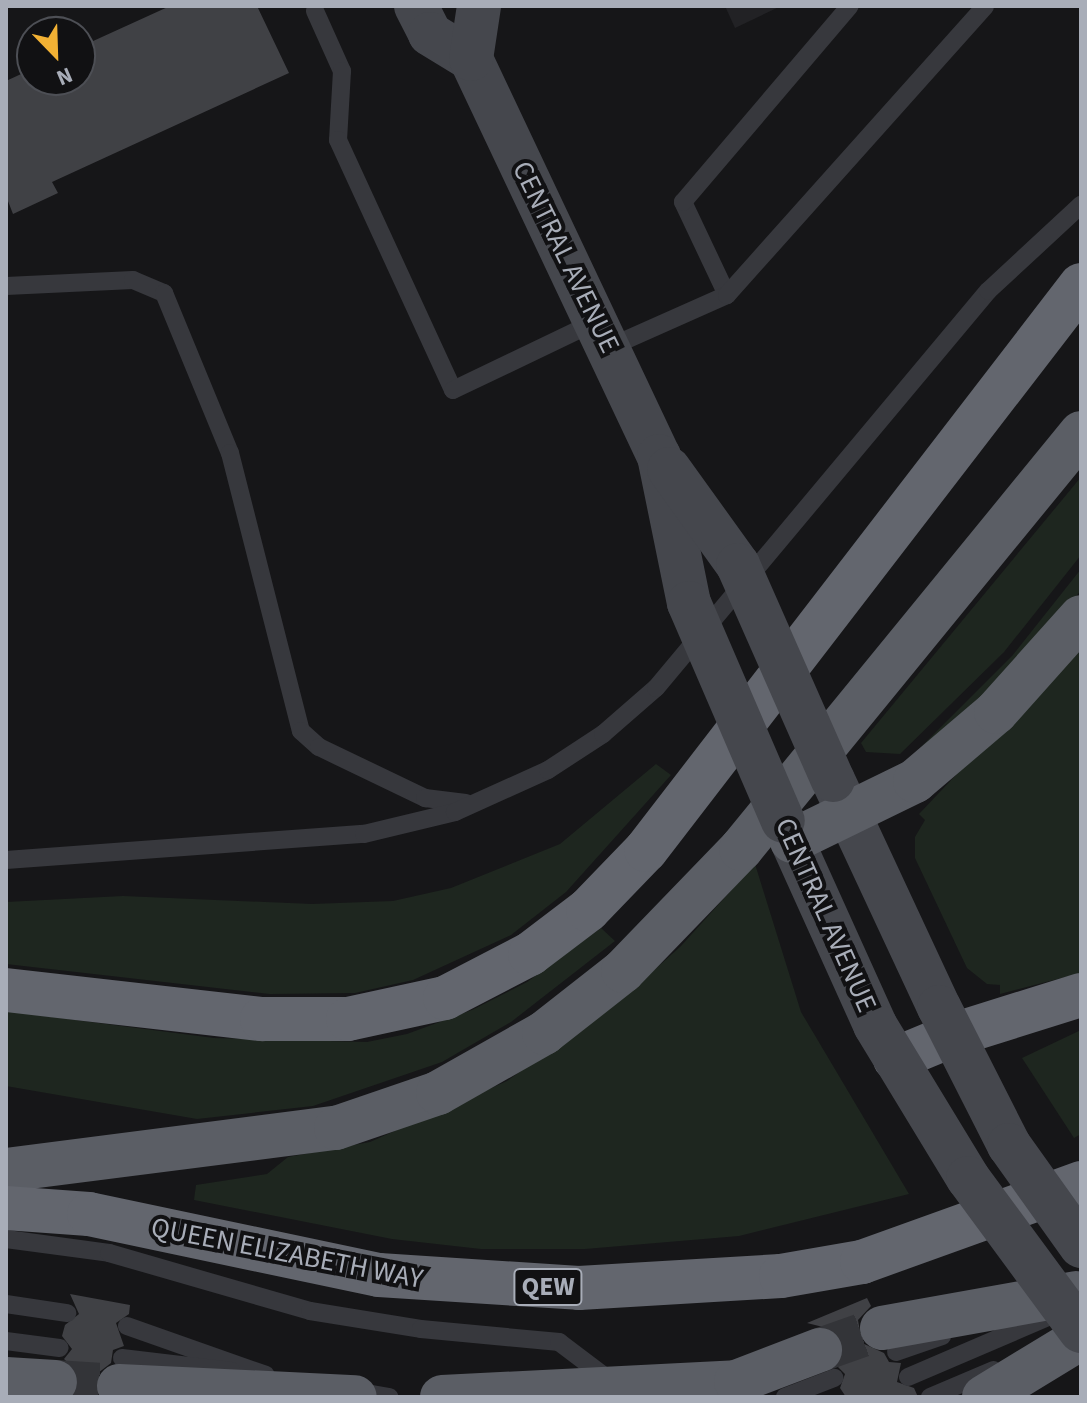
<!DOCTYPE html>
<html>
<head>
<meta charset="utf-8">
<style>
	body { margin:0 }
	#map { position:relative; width:1087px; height:1403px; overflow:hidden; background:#161618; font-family:"Source Sans 3",sans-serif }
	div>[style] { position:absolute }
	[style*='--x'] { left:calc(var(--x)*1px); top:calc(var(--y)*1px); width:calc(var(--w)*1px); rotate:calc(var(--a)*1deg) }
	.built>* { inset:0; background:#222225 }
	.green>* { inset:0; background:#1e261f }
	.building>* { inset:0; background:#404145 }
	.trunk-tunnel>* { height:44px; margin-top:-22px; transform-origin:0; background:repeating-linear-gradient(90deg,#333438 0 44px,transparent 0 66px) }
	.service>* { height:18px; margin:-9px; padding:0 9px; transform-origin:9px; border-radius:9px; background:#37383d }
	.secondary>* { height:44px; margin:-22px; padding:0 22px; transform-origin:22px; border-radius:22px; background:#45474d }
	.trunk>* { height:44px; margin:-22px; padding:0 22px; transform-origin:22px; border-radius:22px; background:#5b5e65 }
	.motorway>* { height:44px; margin:-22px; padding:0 22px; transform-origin:22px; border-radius:22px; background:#63666e }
	.secondary-bridge>* { height:44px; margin:-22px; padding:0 22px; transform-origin:22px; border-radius:22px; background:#45474d }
	span { translate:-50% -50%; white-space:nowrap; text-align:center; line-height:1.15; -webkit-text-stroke:8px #111113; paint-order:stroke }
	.shield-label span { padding:2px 6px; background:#111113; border:2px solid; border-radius:6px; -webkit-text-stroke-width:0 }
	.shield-label { font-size:26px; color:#a8adb8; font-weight:700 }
	.street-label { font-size:28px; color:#a8adb8 }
	.frame { position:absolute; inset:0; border:8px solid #a8adb8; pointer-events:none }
	.north { position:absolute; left:16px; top:16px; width:80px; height:80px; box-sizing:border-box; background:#111113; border:2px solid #4d4f55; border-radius:50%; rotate:157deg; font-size:22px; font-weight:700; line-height:32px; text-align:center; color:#a8adb8 }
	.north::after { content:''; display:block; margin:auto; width:28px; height:36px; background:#f2b134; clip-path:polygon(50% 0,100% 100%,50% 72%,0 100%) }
</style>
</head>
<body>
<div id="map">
	<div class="built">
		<i style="clip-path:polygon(725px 6px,781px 6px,735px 28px)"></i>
	</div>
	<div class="green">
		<i style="clip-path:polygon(1081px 477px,1081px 555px,1004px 652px,900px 754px,866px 752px,861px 743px)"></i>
		<i style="clip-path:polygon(1081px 569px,1081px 590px,1033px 653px,910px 758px,1012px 656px)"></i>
		<i style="clip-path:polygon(1081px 643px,1081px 973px,1000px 994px,1000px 985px,987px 984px,967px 968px,915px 858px,915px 837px,925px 820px,919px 814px)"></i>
		<i style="clip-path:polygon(656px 764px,671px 775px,566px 892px,511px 935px,413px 980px,355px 993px,270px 994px,6px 964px,6px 902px,123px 896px,312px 904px,393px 901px,451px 888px,560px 844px)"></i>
		<i style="clip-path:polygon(755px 864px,801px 1012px,909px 1194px,739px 1236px,585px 1249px,481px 1249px,392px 1239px,194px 1200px,196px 1185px,267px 1174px,288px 1157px,370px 1142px,507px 1081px,624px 997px,681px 946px)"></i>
		<i style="clip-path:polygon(601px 928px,615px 941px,511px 1022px,442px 1062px,313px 1106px,197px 1119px,6px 1086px,6px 1011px,214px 1038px,367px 1042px,407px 1034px,472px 1010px,527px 982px)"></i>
		<i style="clip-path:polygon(1081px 1030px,1081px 1134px,1074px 1138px,1022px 1058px)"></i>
	</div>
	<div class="building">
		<i style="clip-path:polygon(170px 6px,257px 6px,289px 73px,52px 182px,58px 193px,13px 214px,6px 196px,6px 81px,32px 69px,32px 80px,80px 80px,80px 47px)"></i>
		<i style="clip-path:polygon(70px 1294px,130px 1305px,129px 1314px,116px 1323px,124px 1346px,113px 1350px,111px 1363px,98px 1373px,97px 1397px,75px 1397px,78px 1372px,64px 1359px,72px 1349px,62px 1336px,65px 1325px,79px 1314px)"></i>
		<i style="clip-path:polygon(867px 1298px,871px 1306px,858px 1320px,862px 1343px,884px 1353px,889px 1362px,901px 1363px,897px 1382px,914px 1388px,918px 1397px,846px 1397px,840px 1388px,845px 1374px,838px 1367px,844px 1355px,843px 1340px,835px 1330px,807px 1323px)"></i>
	</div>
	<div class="trunk-tunnel">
		<i style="--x:820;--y:1350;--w:66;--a:-19.5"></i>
		<i style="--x:55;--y:1382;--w:64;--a:3.6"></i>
	</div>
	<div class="service">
		<i style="--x:315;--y:11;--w:66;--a:65.8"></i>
		<i style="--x:342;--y:71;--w:69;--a:93.3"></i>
		<i style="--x:338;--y:140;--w:275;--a:65.3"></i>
		<i style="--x:453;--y:390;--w:160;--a:-25.6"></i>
		<i style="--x:6;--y:286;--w:127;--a:-2.7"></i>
		<i style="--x:133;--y:280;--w:34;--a:23"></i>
		<i style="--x:164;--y:293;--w:173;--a:67.6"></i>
		<i style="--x:230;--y:453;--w:287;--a:75.7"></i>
		<i style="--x:301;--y:731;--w:24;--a:42"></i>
		<i style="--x:319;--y:747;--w:118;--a:25.7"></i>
		<i style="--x:425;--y:798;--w:41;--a:7"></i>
		<i style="--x:727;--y:295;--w:103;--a:-115.3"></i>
		<i style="--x:683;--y:202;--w:257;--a:-49.6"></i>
		<i style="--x:610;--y:347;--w:128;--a:-24"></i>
		<i style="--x:727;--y:295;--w:387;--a:-48.2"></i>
		<i style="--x:6;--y:860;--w:359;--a:-4.2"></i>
		<i style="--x:364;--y:834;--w:94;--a:-13.6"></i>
		<i style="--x:455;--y:812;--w:102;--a:-24.3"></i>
		<i style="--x:548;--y:770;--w:66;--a:-33.2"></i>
		<i style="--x:603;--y:734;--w:70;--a:-41"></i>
		<i style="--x:656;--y:688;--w:518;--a:-50.1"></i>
		<i style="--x:988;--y:291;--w:127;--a:-42.8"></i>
		<i style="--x:6;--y:1239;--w:104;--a:7.7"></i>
		<i style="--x:109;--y:1253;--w:209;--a:16.1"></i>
		<i style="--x:310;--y:1311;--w:112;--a:9.2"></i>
		<i style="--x:421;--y:1329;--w:139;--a:5.4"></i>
		<i style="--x:559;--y:1342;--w:61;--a:37.1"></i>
		<i style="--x:6;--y:1304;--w:62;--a:8.4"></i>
		<i style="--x:127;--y:1326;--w:147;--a:19.4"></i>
		<i style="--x:6;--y:1341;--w:54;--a:7.4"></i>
		<i style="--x:896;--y:1352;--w:49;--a:-19.2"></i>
		<i style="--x:122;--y:1358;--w:110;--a:6.8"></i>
		<i style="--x:908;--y:1377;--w:158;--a:-23.2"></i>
		<i style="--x:355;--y:1391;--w:35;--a:10"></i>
		<i style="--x:785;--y:1397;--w:53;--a:-21.2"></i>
		<i style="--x:930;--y:1397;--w:69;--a:-22.9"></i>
	</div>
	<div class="secondary">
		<i style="--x:416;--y:6;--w:31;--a:63"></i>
		<i style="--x:430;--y:34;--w:48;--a:31.4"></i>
		<i style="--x:471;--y:59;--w:439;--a:64.7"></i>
		<i style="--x:471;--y:59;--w:54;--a:-81.4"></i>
		<i style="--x:833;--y:780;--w:251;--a:65"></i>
		<i style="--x:783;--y:821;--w:224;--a:65.7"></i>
	</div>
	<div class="trunk">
		<i style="--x:792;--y:841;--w:137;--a:-26"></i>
		<i style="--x:915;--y:781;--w:106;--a:-40.4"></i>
		<i style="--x:996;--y:712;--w:127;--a:-48.2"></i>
		<i style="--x:6;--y:1170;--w:333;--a:-7.3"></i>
		<i style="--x:336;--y:1128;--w:108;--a:-18.9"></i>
		<i style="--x:438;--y:1093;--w:122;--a:-29.5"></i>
		<i style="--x:544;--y:1033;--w:100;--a:-38.1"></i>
		<i style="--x:623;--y:971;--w:170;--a:-46"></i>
		<i style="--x:741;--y:849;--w:537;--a:-50.74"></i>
		<i style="--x:882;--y:1328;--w:197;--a:-10.2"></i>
		<i style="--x:6;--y:1379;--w:49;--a:3.5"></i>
		<i style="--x:119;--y:1386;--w:236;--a:2.7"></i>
		<i style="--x:442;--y:1397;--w:294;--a:-2.9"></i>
		<i style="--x:736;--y:1382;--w:90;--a:-20.9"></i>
		<i style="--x:984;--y:1397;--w:114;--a:-31.3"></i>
	</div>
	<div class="motorway">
		<i style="--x:6;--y:990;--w:258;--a:6.5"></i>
		<i style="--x:262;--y:1019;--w:86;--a:0"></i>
		<i style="--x:348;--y:1019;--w:99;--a:-12.2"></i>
		<i style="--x:445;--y:998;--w:96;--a:-27.4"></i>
		<i style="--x:530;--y:954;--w:73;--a:-37.2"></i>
		<i style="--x:588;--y:910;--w:83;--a:-46"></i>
		<i style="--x:646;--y:850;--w:713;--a:-52.41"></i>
		<i style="--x:895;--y:1059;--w:63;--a:-22.5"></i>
		<i style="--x:953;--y:1035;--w:134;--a:-17.4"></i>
		<i style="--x:6;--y:1208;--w:83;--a:4.1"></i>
		<i style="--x:89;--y:1214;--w:296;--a:11.9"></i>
		<i style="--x:379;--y:1275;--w:200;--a:3.7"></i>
		<i style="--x:579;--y:1288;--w:202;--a:-3.4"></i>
		<i style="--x:781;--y:1276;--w:82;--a:-9.8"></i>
		<i style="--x:862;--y:1262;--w:233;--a:-19.8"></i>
	</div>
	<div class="secondary-bridge">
		<i style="--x:659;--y:456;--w:150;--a:78.5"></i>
		<i style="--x:689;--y:603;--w:237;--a:66.7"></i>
		<i style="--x:669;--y:469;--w:118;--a:54.3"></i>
		<i style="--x:738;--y:565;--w:235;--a:66.2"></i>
		<i style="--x:939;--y:1007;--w:155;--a:63.1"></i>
		<i style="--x:1009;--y:1145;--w:124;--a:54.5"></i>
		<i style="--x:875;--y:1025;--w:179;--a:58.7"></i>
		<i style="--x:968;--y:1178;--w:190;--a:53.6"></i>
	</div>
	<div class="shield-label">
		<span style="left:548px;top:1287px">QEW</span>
	</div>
	<div class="street-label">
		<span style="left:566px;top:257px;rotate:64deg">CENTRAL AVENUE</span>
		<span style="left:826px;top:915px;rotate:66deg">CENTRAL AVENUE</span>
		<span style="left:287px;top:1253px;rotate:11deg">QUEEN ELIZABETH WAY</span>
	</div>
	<div class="frame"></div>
	<div class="north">N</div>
</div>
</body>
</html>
